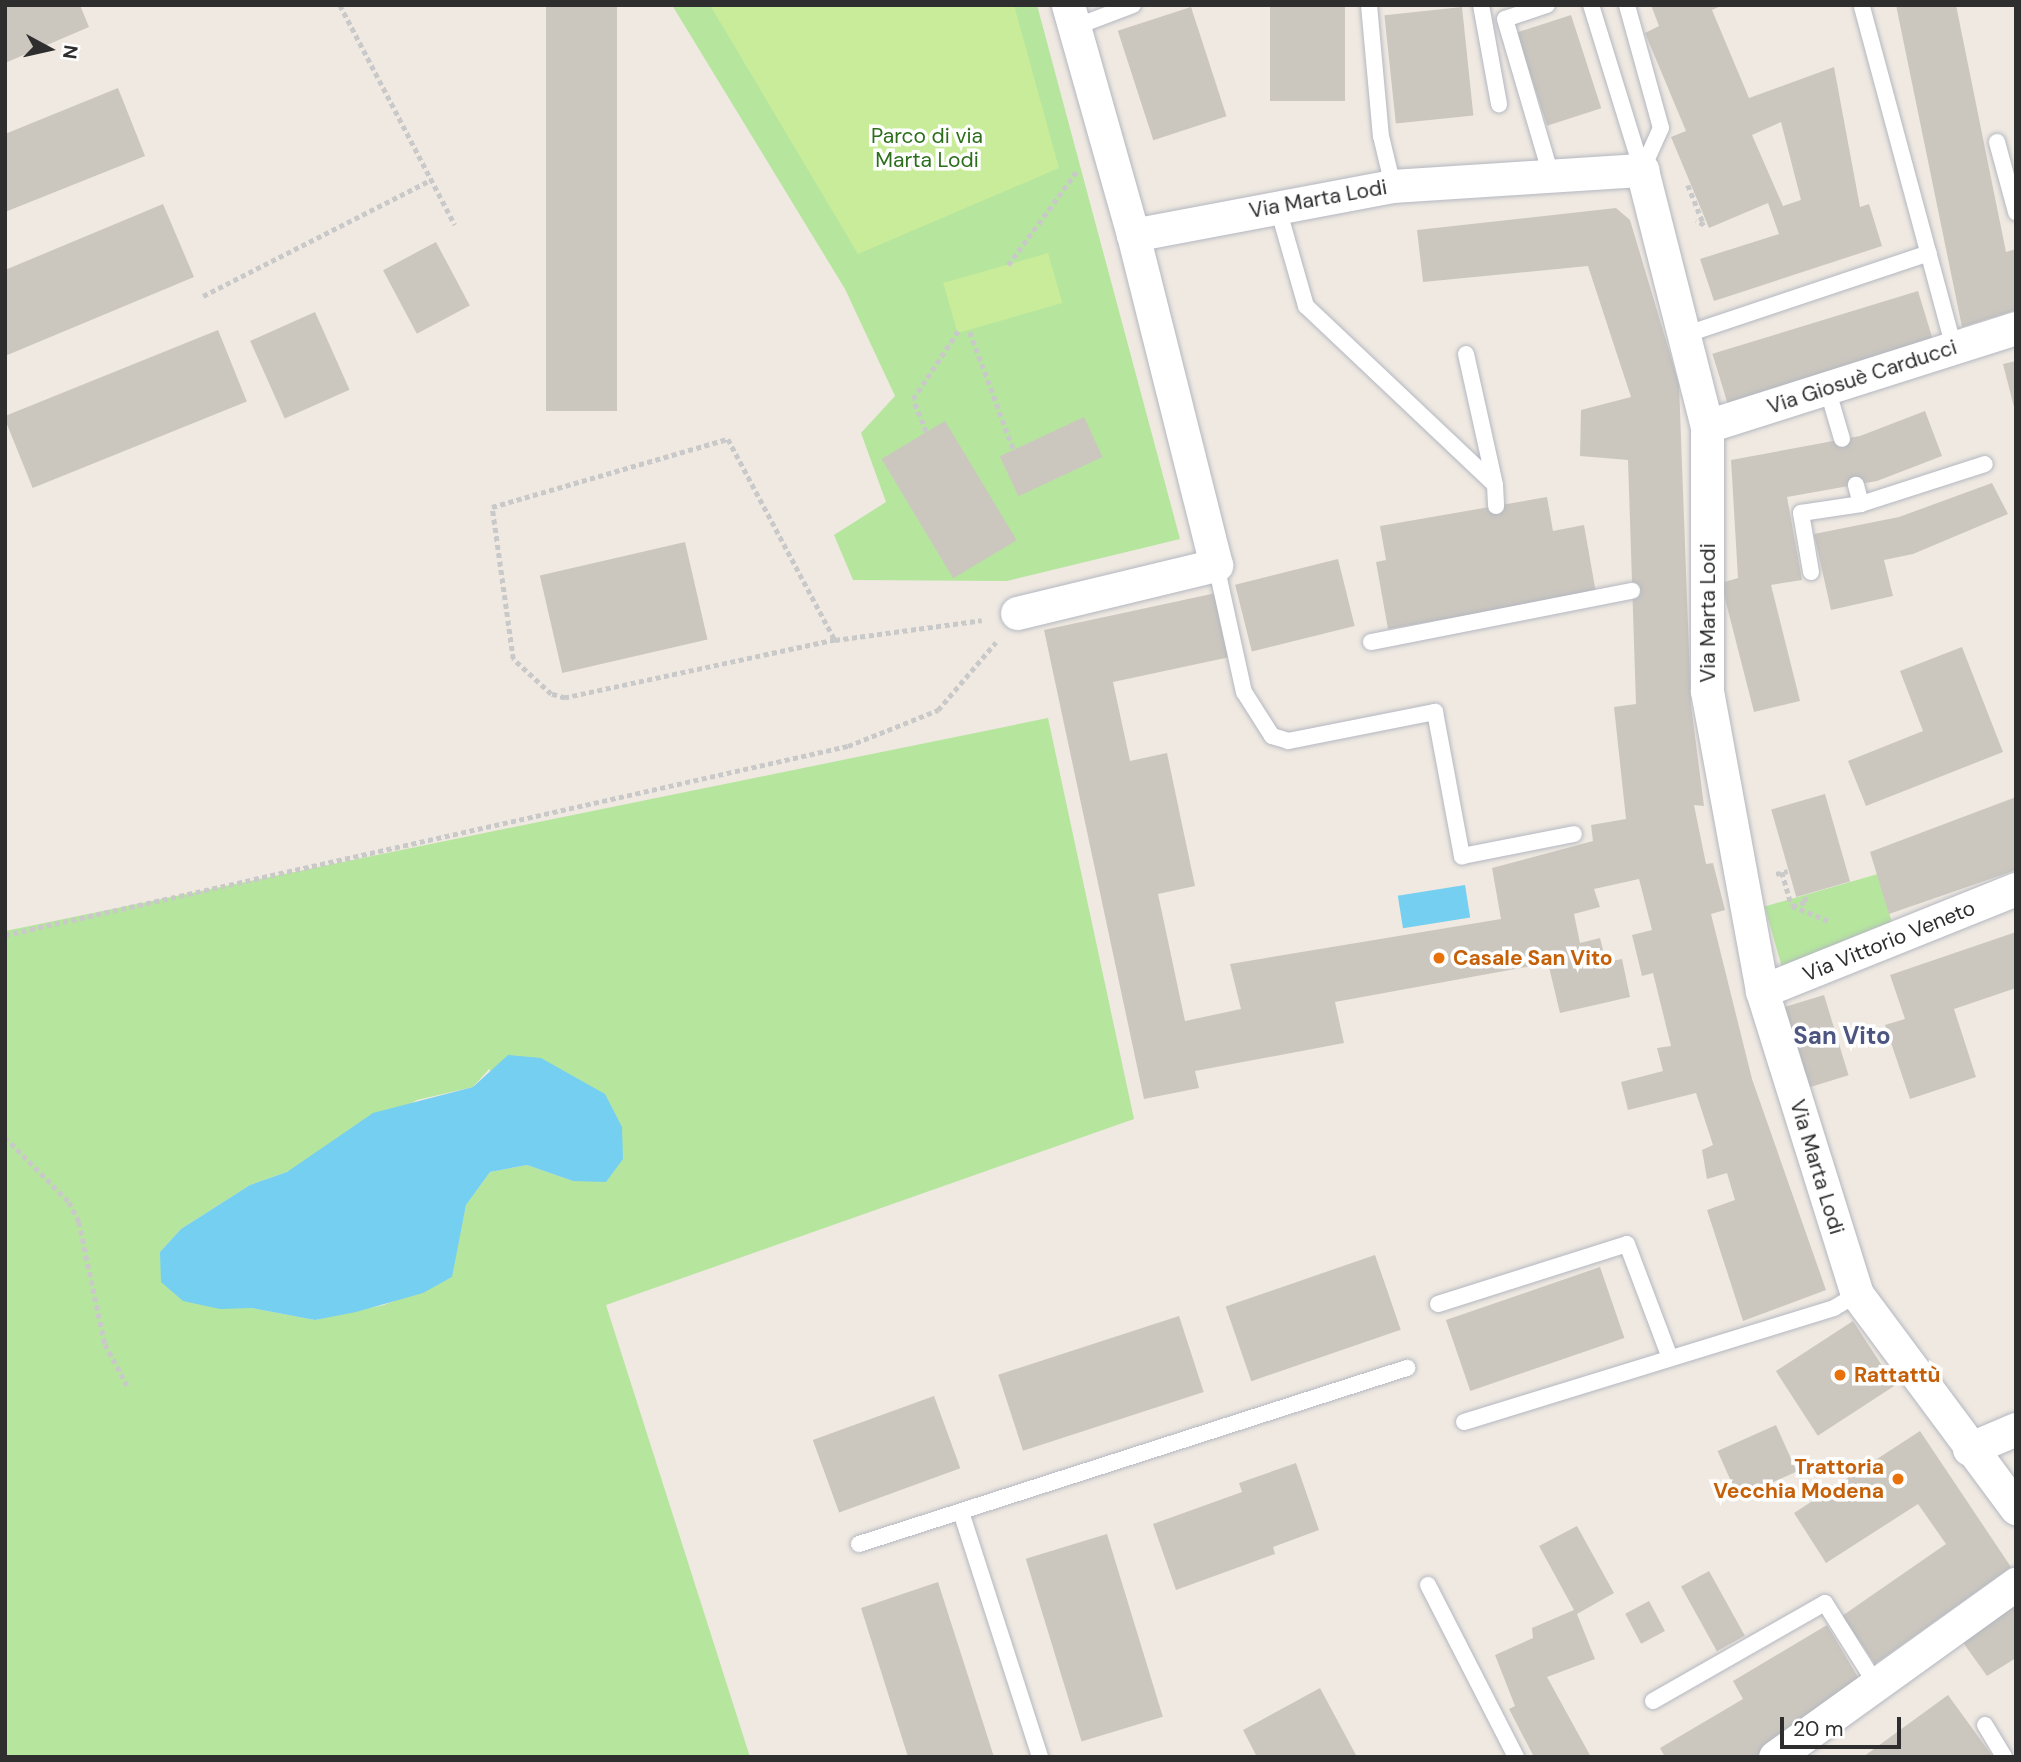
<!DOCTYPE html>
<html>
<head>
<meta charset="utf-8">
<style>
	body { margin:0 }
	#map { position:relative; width:2021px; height:1762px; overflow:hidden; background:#efe9e1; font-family:"DM Sans",sans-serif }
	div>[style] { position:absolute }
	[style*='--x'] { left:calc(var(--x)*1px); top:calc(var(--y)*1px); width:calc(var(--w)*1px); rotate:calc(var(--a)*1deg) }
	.green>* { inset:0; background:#b6e59e; transform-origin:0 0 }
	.pitch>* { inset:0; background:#c9ec9a; transform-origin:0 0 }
	.water>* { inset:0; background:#75cff0; transform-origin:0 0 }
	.building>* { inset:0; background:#cbc7bf; transform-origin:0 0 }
	.path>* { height:4.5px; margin-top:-2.25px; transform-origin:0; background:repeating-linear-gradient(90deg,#c9c9c9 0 5px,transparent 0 8.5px) }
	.roads { filter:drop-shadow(0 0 2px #b4b7c1) drop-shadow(0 0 2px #b4b7c1) }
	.lane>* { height:16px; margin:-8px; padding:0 8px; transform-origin:8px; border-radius:8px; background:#fff }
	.street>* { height:33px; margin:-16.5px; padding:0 16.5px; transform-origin:16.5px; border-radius:16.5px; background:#fff }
	.dots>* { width:19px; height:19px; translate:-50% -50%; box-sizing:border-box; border:4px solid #fff; border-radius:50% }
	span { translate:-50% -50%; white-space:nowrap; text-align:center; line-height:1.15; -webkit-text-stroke:7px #fff; paint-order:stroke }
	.park-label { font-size:21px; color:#2c6e1b }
	.street-label { font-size:21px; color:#2e2e2e }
	.food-label { font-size:21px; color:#c56008; font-weight:700 }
	.left { translate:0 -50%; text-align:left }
	.right { translate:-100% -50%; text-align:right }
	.quarter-label { font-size:24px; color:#4d5680; font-weight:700 }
	.frame { position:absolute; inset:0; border:7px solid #2e2e2e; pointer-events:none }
	.north { position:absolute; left:14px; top:14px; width:70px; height:70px; -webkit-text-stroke:5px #fff; paint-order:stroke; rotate:98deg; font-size:19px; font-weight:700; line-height:28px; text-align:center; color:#2e2e2e }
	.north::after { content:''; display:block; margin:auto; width:24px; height:32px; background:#2e2e2e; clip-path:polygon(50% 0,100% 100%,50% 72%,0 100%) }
	.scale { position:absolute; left:1780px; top:1717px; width:121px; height:32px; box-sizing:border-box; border:4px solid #2e2e2e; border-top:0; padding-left:9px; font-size:21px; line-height:24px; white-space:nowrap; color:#2e2e2e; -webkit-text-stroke:5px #fff; paint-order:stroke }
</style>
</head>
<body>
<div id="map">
	<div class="green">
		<i style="clip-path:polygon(672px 5px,1037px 5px,1180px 539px,1007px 581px,853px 580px,834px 535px,886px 502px,861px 433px,895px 396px,845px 289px)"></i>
		<i style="clip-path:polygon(evenodd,1048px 718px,1134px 1119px,606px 1305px,750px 1757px,5px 1757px,5px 931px,1048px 718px,489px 1069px,573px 1181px,527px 1165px,490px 1172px,466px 1205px,451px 1278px,384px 1305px,315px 1320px,252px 1308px,160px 1252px,181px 1229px,250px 1185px,287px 1172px,417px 1100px,473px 1087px,489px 1069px)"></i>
		<i style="left:1878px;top:874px;width:62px;height:118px;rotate:74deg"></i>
	</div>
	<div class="pitch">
		<i style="clip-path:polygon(710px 5px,1014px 5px,1059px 168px,858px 254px)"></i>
		<i style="left:1048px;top:253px;width:52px;height:109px;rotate:74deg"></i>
	</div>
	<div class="water">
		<i style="left:1465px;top:885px;width:33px;height:68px;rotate:81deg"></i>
		<i style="clip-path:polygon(508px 1055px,541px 1058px,605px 1094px,622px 1127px,623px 1159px,606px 1182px,573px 1181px,527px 1165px,490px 1172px,466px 1205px,452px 1277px,423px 1293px,356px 1312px,315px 1320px,252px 1308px,220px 1309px,183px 1301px,161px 1282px,160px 1252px,181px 1229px,250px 1185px,287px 1172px,373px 1113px,473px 1087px)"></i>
	</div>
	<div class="building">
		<i style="clip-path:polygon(5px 5px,80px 5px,89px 27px,5px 63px)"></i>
		<i style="left:546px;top:5px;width:71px;height:406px"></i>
		<i style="left:1270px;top:5px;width:75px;height:96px"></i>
		<i style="clip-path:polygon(evenodd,1651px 5px,1723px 5px,1712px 10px,1749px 98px,1834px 67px,1860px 207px,1869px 204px,1882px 246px,1714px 301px,1700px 259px,1779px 234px,1768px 203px,1709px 228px,1671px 137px,1686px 131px,1645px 33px,1659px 26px,1651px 5px,1781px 122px,1801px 200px,1783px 206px,1752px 135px,1781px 122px)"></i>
		<i style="clip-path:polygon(1896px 5px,1956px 5px,2006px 252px,2016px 249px,2016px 310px,1962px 327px)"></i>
		<i style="left:1191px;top:7px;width:115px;height:77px;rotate:72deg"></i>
		<i style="left:1462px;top:7px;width:109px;height:78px;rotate:84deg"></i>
		<i style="left:1571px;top:15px;width:98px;height:57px;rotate:72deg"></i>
		<i style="clip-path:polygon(118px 88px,145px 156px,5px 212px,5px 134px)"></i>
		<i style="clip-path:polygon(163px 204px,194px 277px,5px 356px,5px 270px)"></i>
		<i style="clip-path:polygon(1616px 208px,1630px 220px,1679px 384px,1691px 705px,1704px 806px,1694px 805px,1706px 864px,1713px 863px,1725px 910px,1711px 914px,1752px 1079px,1826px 1290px,1743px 1321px,1707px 1210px,1735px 1200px,1727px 1173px,1707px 1179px,1702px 1150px,1713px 1145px,1696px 1093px,1628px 1110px,1621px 1082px,1663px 1071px,1657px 1048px,1671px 1046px,1653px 973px,1642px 976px,1632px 935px,1652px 930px,1639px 879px,1594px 889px,1600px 907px,1574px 914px,1580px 943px,1600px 938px,1606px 962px,1622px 959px,1630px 997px,1560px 1013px,1548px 963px,1335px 1002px,1344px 1043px,1195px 1071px,1199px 1088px,1144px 1099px,1044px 630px,1216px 593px,1230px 657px,1113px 682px,1130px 761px,1167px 753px,1195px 886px,1158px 894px,1185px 1021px,1241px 1009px,1230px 964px,1501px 919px,1492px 868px,1593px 841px,1591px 825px,1626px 819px,1614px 707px,1636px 704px,1628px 460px,1580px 456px,1581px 410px,1631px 397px,1588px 266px,1423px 282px,1417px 230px)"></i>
		<i style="left:436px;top:242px;width:72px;height:60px;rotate:62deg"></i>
		<i style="left:1918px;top:291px;width:53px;height:215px;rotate:73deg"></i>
		<i style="left:315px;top:312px;width:85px;height:71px;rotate:66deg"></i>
		<i style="left:218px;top:330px;width:77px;height:231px;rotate:68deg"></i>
		<i style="clip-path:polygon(2016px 361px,2016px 411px,2015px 411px,2003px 364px)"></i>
		<i style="clip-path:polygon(1925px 411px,1942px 456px,1877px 481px,1787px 497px,1802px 580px,1771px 585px,1800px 701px,1754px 712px,1721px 583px,1738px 578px,1731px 460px,1860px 436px)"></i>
		<i style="left:1084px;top:417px;width:44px;height:93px;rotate:65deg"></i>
		<i style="left:945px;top:421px;width:139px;height:74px;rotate:59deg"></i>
		<i style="clip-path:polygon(1992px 483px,2008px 514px,1913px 554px,1884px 560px,1893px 596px,1831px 610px,1814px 534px,1899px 517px)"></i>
		<i style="clip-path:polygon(1547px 497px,1553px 531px,1584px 525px,1596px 593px,1388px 629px,1376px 562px,1386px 560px,1380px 526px)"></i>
		<i style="left:685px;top:542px;width:100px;height:149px;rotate:77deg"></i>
		<i style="left:1338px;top:559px;width:69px;height:106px;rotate:76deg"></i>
		<i style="clip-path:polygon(1962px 647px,2003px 752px,1866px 806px,1848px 761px,1923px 731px,1900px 671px)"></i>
		<i style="left:1825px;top:794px;width:91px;height:56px;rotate:74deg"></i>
		<i style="clip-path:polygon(2016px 797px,2016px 870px,1889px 914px,1870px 852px)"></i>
		<i style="clip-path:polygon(2016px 932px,2016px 988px,1954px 1009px,1976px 1077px,1910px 1099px,1885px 1025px,1905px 1019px,1890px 975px)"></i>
		<i style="left:1824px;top:995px;width:84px;height:50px;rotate:73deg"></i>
		<i style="left:1375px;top:1255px;width:79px;height:158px;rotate:71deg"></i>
		<i style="left:1600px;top:1267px;width:75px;height:163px;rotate:71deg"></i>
		<i style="left:1179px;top:1316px;width:80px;height:190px;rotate:72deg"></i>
		<i style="left:1853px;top:1321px;width:77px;height:92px;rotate:57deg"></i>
		<i style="left:934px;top:1396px;width:77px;height:129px;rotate:70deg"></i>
		<i style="left:1776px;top:1425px;width:51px;height:64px;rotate:66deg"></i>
		<i style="clip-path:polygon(1920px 1431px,2011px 1567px,1875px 1664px,1842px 1616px,1946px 1544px,1918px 1504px,1826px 1563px,1794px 1513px)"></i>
		<i style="clip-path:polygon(1296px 1463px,1319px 1530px,1273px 1547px,1275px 1554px,1176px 1590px,1153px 1524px,1242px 1492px,1239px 1483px)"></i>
		<i style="clip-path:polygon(1577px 1526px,1614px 1593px,1577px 1614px,1595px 1659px,1547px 1677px,1591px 1757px,1534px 1757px,1509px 1709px,1515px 1706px,1495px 1655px,1533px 1638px,1532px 1628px,1574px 1610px,1539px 1546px)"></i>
		<i style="left:1107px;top:1534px;width:191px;height:85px;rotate:73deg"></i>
		<i style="left:1709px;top:1571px;width:74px;height:32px;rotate:61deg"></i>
		<i style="clip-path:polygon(938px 1582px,994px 1757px,908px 1757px,861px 1608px)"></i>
		<i style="left:1649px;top:1601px;width:34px;height:27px;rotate:62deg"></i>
		<i style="clip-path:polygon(2016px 1603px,2016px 1658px,1987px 1676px,1959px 1637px)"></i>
		<i style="clip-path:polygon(1827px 1625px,1862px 1684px,1755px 1757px,1665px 1757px,1660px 1748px,1743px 1699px,1733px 1681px)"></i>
		<i style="clip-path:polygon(1320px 1688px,1357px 1757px,1257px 1757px,1243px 1730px)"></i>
		<i style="clip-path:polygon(1948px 1695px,1993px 1757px,1863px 1757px)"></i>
	</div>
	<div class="path">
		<i style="--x:340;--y:5;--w:248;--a:62.4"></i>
		<i style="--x:1688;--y:185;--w:43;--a:68.2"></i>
		<i style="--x:1704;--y:225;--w:9;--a:-153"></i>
		<i style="--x:1008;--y:265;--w:117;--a:-53.7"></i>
		<i style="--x:203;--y:296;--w:256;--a:-27"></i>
		<i style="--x:970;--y:332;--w:127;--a:69.7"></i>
		<i style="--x:926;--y:432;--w:35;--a:-112"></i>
		<i style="--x:913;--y:399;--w:82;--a:-56.5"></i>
		<i style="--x:835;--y:640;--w:276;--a:167.9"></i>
		<i style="--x:565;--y:698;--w:15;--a:-164"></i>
		<i style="--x:551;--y:694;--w:52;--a:-137.4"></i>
		<i style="--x:513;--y:659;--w:153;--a:-97.9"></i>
		<i style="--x:492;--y:507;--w:246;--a:-16.1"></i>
		<i style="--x:728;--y:439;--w:228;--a:62"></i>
		<i style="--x:835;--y:640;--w:148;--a:-7.7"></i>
		<i style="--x:1782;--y:872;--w:35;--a:74"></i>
		<i style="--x:1792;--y:906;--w:15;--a:-16"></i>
		<i style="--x:1806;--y:902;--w:7;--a:-106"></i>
		<i style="--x:1776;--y:874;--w:12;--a:-14"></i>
		<i style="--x:1792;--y:906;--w:42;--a:22.3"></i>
		<i style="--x:5;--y:935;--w:864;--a:-12.64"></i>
		<i style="--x:848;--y:746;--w:97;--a:-21.8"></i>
		<i style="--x:938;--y:710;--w:89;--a:-49.5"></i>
		<i style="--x:5;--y:1137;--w:91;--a:45.4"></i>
		<i style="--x:69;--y:1202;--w:22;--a:63"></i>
		<i style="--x:79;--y:1222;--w:125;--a:78"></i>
		<i style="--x:105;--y:1344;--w:47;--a:61.8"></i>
	</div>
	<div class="roads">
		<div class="lane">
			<i style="--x:1369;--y:5;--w:132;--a:84.8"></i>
			<i style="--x:1381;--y:136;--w:51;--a:76.5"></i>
			<i style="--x:1481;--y:5;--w:101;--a:79.7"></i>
			<i style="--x:1547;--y:5;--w:44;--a:161.6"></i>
			<i style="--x:1505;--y:19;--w:163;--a:73.6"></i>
			<i style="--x:1591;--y:5;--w:173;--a:72.8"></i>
			<i style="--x:1642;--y:170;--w:46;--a:-65.7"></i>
			<i style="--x:1661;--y:128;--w:128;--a:-105.5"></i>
			<i style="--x:1862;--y:7;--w:353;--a:74.9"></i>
			<i style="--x:1075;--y:27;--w:62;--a:-20.8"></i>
			<i style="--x:1997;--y:142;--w:73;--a:74.8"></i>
			<i style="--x:1277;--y:205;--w:105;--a:74"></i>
			<i style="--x:1306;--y:306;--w:260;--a:43.4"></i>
			<i style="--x:1495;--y:485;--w:21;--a:87"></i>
			<i style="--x:1684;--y:335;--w:258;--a:-18.5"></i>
			<i style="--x:1466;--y:354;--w:134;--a:77.5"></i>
			<i style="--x:1827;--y:388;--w:53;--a:73.6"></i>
			<i style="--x:1861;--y:504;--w:130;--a:-17.9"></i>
			<i style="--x:1216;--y:565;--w:130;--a:77.6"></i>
			<i style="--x:1244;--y:692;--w:52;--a:57.5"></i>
			<i style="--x:1272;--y:736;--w:17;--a:17"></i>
			<i style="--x:1288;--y:741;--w:150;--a:-11.2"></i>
			<i style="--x:1435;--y:712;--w:147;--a:79.4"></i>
			<i style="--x:1462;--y:856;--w:114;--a:-11.1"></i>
			<i style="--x:1811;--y:572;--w:60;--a:-99.6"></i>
			<i style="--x:1801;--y:513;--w:61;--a:-8.5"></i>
			<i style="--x:1861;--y:504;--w:20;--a:-105"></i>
			<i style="--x:1371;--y:642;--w:266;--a:-11.1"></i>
			<i style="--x:1438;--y:1304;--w:198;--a:-17.6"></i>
			<i style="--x:1627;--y:1244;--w:122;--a:69.3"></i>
			<i style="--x:1464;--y:1422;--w:387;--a:-17.1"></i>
			<i style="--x:1834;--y:1308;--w:27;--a:-31"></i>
			<i style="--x:961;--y:1512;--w:257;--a:72.1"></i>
			<i style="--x:859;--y:1544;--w:576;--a:-17.81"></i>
			<i style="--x:1428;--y:1585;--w:193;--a:62.9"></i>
			<i style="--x:1653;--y:1701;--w:198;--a:-29.7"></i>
			<i style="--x:1825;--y:1603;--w:96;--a:57.8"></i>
			<i style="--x:1985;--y:1725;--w:37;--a:59"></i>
		</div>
		<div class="street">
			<i style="--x:1068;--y:5;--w:239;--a:74.2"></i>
			<i style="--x:1133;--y:235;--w:265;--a:-10.7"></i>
			<i style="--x:1393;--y:186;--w:250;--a:-3.7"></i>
			<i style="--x:1642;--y:170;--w:264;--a:75.8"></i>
			<i style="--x:1707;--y:426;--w:265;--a:90"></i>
			<i style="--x:1707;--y:691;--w:305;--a:79.6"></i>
			<i style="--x:1762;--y:991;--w:318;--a:72.6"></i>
			<i style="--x:1857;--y:1294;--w:267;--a:53.4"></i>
			<i style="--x:1707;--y:426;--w:324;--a:-17.6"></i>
			<i style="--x:1017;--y:613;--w:205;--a:-13.6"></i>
			<i style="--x:1216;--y:565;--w:340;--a:-104.1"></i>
			<i style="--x:1762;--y:991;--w:274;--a:-21.9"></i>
			<i style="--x:1969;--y:1449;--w:51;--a:-23.1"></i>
			<i style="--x:1775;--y:1757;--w:297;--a:-35.7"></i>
		</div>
	</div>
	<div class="dots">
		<i style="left:1439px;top:958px;background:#e8710a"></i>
		<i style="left:1840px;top:1375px;background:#e8710a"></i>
		<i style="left:1898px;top:1479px;background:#e8710a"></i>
	</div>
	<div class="park-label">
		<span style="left:927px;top:148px">Parco di via<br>Marta Lodi</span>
	</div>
	<div class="street-label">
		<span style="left:1318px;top:199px;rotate:-10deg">Via Marta Lodi</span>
		<span style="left:1862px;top:377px;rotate:-18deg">Via Giosuè Carducci</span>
		<span style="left:1708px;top:613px;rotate:-90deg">Via Marta Lodi</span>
		<span style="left:1889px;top:941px;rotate:-22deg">Via Vittorio Veneto</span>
		<span style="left:1817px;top:1167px;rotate:73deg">Via Marta Lodi</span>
	</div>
	<div class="food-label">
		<span class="left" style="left:1453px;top:958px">Casale San Vito</span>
		<span class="left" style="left:1854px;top:1375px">Rattattù</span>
		<span class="right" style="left:1884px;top:1479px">Trattoria<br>Vecchia Modena</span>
	</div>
	<div class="quarter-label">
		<span style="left:1842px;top:1036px">San Vito</span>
	</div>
	<div class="frame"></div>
	<div class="north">N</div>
	<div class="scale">20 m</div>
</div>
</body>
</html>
